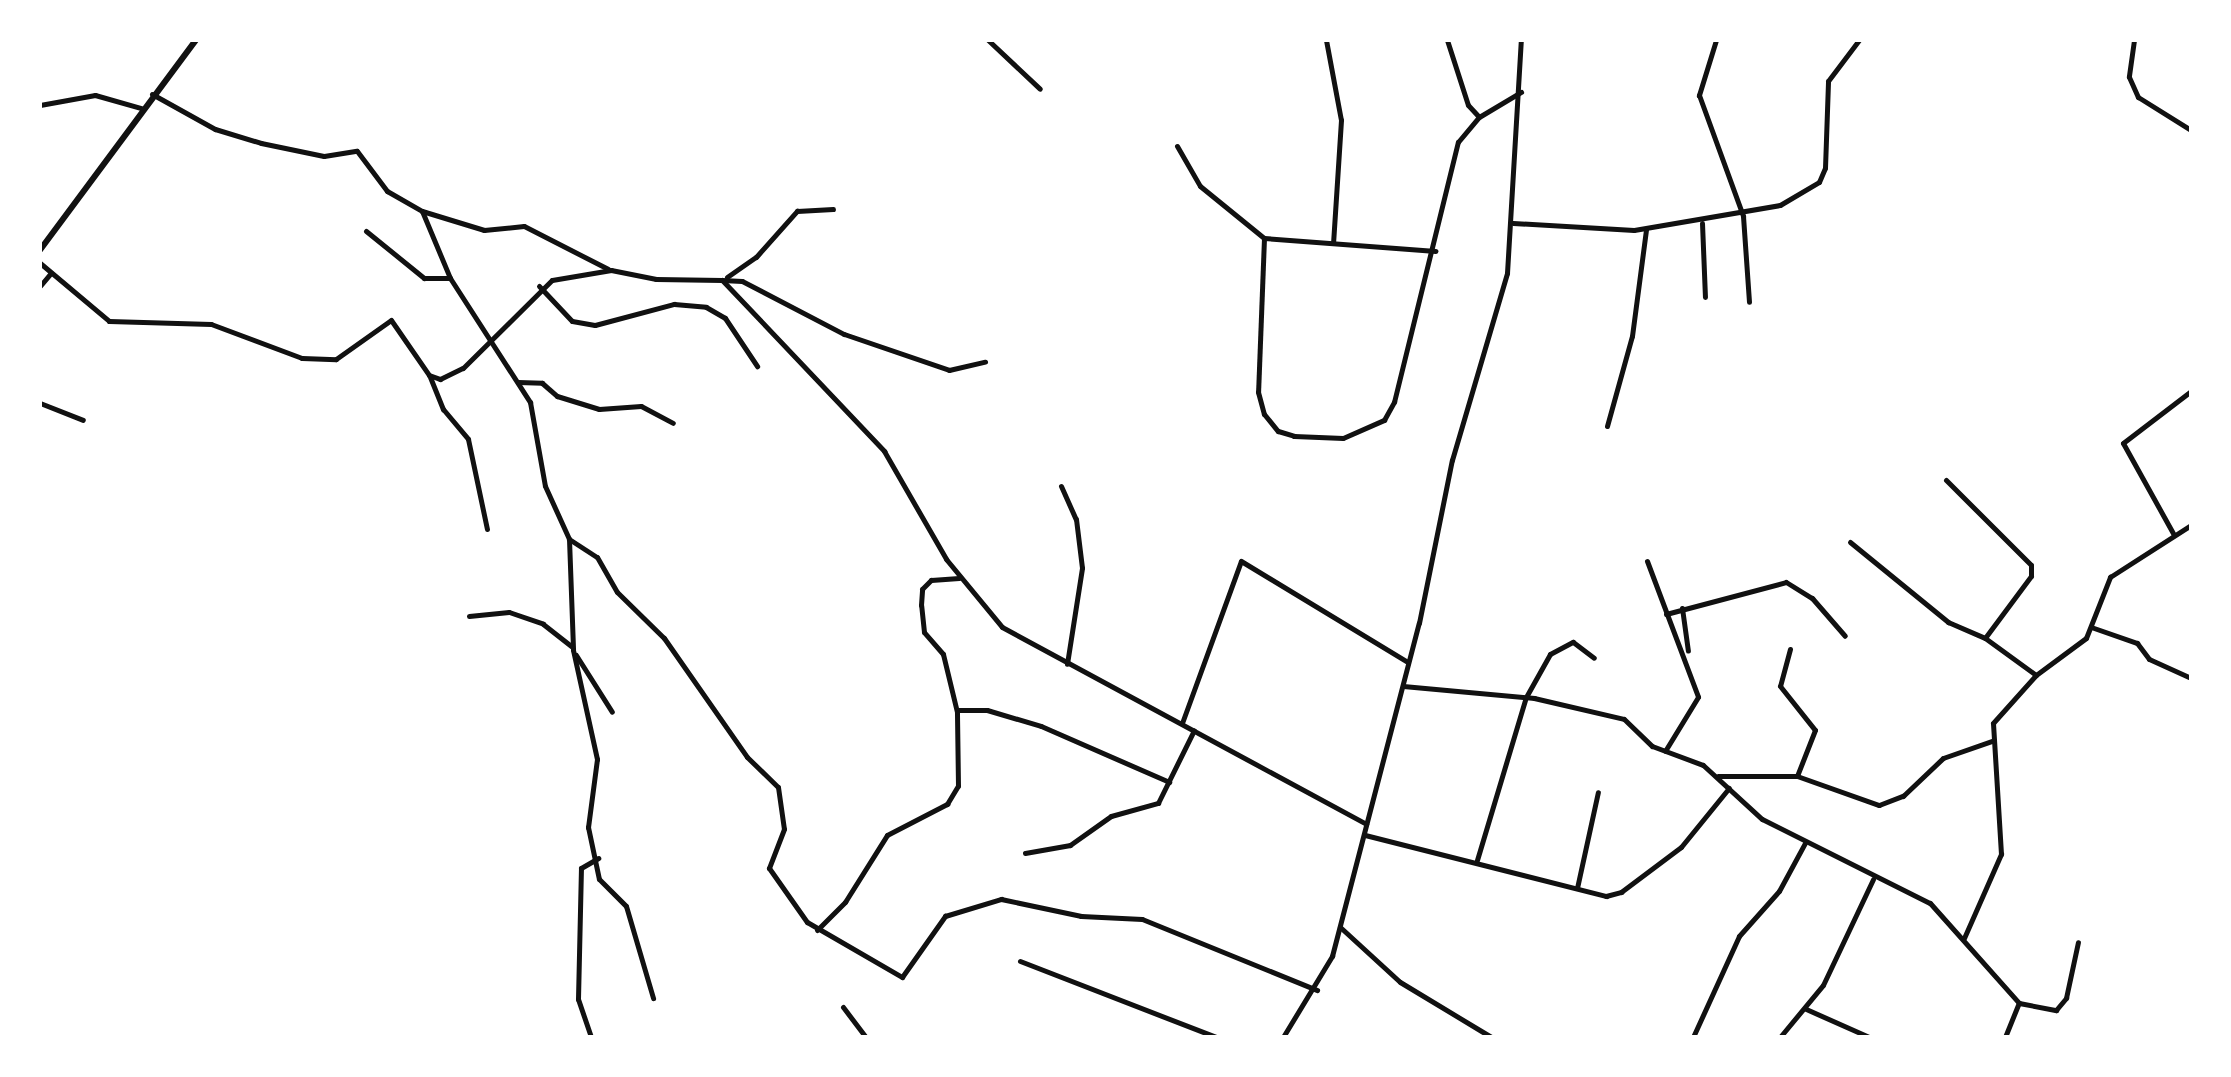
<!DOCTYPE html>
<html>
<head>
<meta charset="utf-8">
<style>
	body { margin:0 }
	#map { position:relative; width:2231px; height:1077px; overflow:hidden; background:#fff; font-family:"Public Sans",sans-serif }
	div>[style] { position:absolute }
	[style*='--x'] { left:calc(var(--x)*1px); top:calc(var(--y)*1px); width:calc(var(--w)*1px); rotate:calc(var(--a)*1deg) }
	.minor>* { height:5px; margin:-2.5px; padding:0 2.5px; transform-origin:2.5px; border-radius:2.5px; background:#111 }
	.tertiary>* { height:6px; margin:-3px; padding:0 3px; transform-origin:3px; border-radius:3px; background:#111 }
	span { translate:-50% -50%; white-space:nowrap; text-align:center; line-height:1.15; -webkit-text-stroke:10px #fff; paint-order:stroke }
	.frame { position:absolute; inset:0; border:42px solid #fff; pointer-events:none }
</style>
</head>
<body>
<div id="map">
	<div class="minor">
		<i style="--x:988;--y:40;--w:71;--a:43.3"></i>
		<i style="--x:1326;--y:40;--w:81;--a:79.4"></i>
		<i style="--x:1341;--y:120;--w:123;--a:93.7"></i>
		<i style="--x:1447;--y:40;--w:68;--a:72.1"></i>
		<i style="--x:1468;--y:105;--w:16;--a:47"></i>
		<i style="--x:1716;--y:40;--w:58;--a:107.2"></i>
		<i style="--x:1699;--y:95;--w:129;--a:70"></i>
		<i style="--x:1743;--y:216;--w:86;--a:86"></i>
		<i style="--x:2134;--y:40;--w:37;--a:98"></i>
		<i style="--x:2129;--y:77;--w:22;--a:66"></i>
		<i style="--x:2138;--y:97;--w:62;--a:31.9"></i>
		<i style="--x:152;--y:94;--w:72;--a:29.1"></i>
		<i style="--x:215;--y:129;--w:48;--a:16.9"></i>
		<i style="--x:261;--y:143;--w:64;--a:11.7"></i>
		<i style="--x:324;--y:156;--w:33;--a:-9"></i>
		<i style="--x:357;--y:151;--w:50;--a:53.1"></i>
		<i style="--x:387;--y:191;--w:40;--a:29.7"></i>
		<i style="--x:422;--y:211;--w:65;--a:17"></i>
		<i style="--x:484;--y:230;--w:40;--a:-5.7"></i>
		<i style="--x:524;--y:226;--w:94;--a:27.1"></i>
		<i style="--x:40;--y:105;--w:56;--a:-10.3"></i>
		<i style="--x:95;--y:95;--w:48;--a:15.8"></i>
		<i style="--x:1177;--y:146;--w:46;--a:60.1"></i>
		<i style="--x:1200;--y:186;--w:82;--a:39.1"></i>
		<i style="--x:1264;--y:238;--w:154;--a:92.2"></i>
		<i style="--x:1258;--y:392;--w:23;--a:75"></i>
		<i style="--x:1264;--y:414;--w:22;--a:51"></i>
		<i style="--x:1278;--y:431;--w:17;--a:17"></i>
		<i style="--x:1294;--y:436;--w:49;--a:2.3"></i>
		<i style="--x:1343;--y:438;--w:45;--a:-23.7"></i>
		<i style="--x:1384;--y:420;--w:21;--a:-61"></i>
		<i style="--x:1394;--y:402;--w:268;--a:-76.2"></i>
		<i style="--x:1458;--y:142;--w:33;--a:-50"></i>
		<i style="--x:1479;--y:117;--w:49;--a:-30.8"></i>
		<i style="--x:422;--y:211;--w:73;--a:67.3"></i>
		<i style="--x:450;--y:278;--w:148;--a:57.2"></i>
		<i style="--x:530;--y:402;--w:85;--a:79.9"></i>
		<i style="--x:545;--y:486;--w:58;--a:65.6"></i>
		<i style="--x:569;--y:539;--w:33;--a:33"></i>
		<i style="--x:597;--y:557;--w:40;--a:60.3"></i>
		<i style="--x:617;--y:592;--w:66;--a:44.4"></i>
		<i style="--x:664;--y:638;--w:145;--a:55.1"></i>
		<i style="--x:747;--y:757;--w:43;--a:44.1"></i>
		<i style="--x:778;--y:787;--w:42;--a:81.9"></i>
		<i style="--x:784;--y:829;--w:42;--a:111"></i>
		<i style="--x:769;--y:868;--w:66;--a:54.9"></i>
		<i style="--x:807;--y:922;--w:110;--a:30.1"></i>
		<i style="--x:902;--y:977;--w:75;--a:-54.8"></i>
		<i style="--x:945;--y:916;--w:59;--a:-16.9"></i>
		<i style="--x:1001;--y:899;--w:82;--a:12"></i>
		<i style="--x:1081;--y:916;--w:61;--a:2.8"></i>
		<i style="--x:1142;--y:919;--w:189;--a:22.1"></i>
		<i style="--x:1513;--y:223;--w:121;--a:3.3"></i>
		<i style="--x:1634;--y:230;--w:148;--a:-9.7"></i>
		<i style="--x:1780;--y:205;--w:45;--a:-30.5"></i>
		<i style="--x:1819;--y:182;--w:15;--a:-67"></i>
		<i style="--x:1825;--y:168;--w:87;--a:-88"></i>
		<i style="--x:1828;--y:81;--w:51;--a:-52.9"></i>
		<i style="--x:1702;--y:223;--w:74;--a:87.7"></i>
		<i style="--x:366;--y:231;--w:75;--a:39"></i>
		<i style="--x:424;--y:278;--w:26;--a:0"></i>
		<i style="--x:1264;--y:238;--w:172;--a:4.3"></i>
		<i style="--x:40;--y:263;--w:90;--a:40"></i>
		<i style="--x:109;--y:321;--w:102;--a:1.7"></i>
		<i style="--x:211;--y:324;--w:97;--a:20.5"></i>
		<i style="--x:302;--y:358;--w:34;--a:2"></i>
		<i style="--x:336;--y:359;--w:67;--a:-35.3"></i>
		<i style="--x:391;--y:320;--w:67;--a:55.4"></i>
		<i style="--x:429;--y:375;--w:12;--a:20"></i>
		<i style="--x:440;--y:379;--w:25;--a:-26"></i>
		<i style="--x:463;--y:368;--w:125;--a:-44.7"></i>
		<i style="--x:552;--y:280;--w:60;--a:-9.6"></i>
		<i style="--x:611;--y:270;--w:46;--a:11.3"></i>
		<i style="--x:656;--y:279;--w:66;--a:0.9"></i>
		<i style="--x:722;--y:280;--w:236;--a:46.5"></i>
		<i style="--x:884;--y:451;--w:125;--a:60.1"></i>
		<i style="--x:946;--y:559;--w:88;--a:50.5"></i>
		<i style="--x:1002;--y:627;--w:414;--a:28.4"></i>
		<i style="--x:727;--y:277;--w:35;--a:-35"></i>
		<i style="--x:756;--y:257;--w:62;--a:-48.3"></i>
		<i style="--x:797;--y:211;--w:36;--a:-3"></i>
		<i style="--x:722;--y:280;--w:20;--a:3"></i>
		<i style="--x:742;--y:281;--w:115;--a:27.5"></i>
		<i style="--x:844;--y:334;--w:111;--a:18.9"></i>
		<i style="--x:949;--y:370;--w:37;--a:-13"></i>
		<i style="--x:40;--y:286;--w:17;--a:-50"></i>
		<i style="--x:539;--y:286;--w:48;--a:46.7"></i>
		<i style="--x:572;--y:321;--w:23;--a:10"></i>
		<i style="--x:595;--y:325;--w:82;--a:-14.9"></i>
		<i style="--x:674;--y:304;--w:32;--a:5"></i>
		<i style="--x:706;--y:307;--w:22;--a:30"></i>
		<i style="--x:725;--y:318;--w:58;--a:56.3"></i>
		<i style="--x:430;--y:377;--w:35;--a:68"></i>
		<i style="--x:443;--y:409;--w:39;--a:50"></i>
		<i style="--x:468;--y:439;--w:92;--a:78.1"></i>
		<i style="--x:518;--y:382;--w:24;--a:2"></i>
		<i style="--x:542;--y:383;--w:20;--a:41"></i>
		<i style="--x:557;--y:396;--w:44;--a:17.2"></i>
		<i style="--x:599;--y:409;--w:42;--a:-4.1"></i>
		<i style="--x:641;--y:406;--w:36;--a:28"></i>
		<i style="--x:40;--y:403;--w:46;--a:21.6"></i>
		<i style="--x:1607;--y:426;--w:93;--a:-74.5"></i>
		<i style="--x:1632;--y:336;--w:108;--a:-82.5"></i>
		<i style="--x:1946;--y:480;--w:120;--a:45"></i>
		<i style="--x:2031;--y:565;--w:11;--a:90"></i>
		<i style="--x:2031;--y:576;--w:77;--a:126.6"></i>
		<i style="--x:1061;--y:486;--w:36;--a:66"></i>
		<i style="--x:1076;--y:519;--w:49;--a:83"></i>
		<i style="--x:1082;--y:568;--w:97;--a:98.9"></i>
		<i style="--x:2174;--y:535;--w:105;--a:-119"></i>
		<i style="--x:2123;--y:443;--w:86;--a:-37.4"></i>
		<i style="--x:569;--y:539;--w:111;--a:87.9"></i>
		<i style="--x:573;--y:650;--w:112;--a:77.6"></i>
		<i style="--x:597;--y:759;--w:69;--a:97.5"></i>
		<i style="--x:588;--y:827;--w:53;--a:78.1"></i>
		<i style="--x:599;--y:879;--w:38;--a:45"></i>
		<i style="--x:626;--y:906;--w:96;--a:73.6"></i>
		<i style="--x:1850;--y:542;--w:127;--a:39.2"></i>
		<i style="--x:1948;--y:622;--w:40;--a:23.4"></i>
		<i style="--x:1985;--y:638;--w:63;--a:36"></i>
		<i style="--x:1647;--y:561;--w:145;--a:69.4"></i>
		<i style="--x:1698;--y:697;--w:63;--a:121.4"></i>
		<i style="--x:1682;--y:608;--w:43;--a:82.1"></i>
		<i style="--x:1666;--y:614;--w:124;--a:-14.9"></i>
		<i style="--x:1786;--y:582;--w:31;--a:32"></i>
		<i style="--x:1812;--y:598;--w:50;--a:49"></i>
		<i style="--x:469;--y:616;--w:40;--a:-5.7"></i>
		<i style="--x:509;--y:612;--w:36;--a:19"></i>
		<i style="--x:543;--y:624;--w:36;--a:38"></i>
		<i style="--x:2091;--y:627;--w:49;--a:19.2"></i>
		<i style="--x:2137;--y:643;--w:20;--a:53"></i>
		<i style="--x:2149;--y:659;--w:46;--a:24.3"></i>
		<i style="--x:1790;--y:649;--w:38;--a:105"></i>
		<i style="--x:1780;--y:686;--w:56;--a:51.5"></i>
		<i style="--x:1815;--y:730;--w:49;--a:111.4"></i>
		<i style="--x:576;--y:655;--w:67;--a:57.7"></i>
		<i style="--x:1403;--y:686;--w:132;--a:5.2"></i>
		<i style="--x:1534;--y:698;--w:92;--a:13.1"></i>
		<i style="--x:1624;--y:719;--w:39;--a:44"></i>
		<i style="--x:1652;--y:746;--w:54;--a:20.4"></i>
		<i style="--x:1703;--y:765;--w:80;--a:42.5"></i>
		<i style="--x:1762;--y:819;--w:188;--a:26.6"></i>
		<i style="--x:1930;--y:903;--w:134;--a:48.3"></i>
		<i style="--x:2019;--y:1003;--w:38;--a:11"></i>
		<i style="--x:2056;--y:1010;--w:16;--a:-50"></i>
		<i style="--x:2066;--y:998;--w:57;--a:-77.9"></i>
		<i style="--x:957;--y:710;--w:30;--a:0"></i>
		<i style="--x:987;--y:710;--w:56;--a:16.5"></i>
		<i style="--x:1041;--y:726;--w:140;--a:23.6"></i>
		<i style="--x:1182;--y:723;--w:172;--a:-70"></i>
		<i style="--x:1241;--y:561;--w:195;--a:31.2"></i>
		<i style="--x:1718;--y:776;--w:79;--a:0"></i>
		<i style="--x:1797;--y:776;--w:87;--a:19.5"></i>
		<i style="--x:1879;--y:805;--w:26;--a:-21"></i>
		<i style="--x:1903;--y:796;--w:55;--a:-43.5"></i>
		<i style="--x:1943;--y:758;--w:52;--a:-19.1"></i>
		<i style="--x:1365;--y:835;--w:249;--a:14.2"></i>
		<i style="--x:1606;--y:896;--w:16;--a:-15"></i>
		<i style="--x:1621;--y:892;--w:75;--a:-36.9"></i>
		<i style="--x:1681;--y:847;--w:76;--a:-50.9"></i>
		<i style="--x:1025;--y:853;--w:46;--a:-10.1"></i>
		<i style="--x:1070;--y:845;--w:50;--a:-35.3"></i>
		<i style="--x:1111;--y:816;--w:49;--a:-15.5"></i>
		<i style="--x:1158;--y:803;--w:81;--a:-63.7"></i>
		<i style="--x:1477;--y:860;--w:170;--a:-73.3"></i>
		<i style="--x:1526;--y:697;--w:49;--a:-60.8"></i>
		<i style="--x:1550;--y:654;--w:26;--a:-28"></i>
		<i style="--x:1573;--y:642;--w:26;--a:37"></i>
		<i style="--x:1577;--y:888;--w:98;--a:-77.7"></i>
		<i style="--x:1340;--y:927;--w:81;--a:42.5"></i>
		<i style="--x:1400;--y:982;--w:106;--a:31.1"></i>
		<i style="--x:817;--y:930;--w:40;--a:-45"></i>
		<i style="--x:845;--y:902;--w:79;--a:-57.9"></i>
		<i style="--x:887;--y:835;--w:68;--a:-27.3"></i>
		<i style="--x:947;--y:804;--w:21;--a:-59"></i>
		<i style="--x:958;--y:786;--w:74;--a:-90.8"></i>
		<i style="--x:957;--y:712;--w:60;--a:-103.6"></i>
		<i style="--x:943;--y:654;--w:29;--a:-131"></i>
		<i style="--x:924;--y:632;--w:27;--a:-96"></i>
		<i style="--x:921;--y:605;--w:16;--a:-86"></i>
		<i style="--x:922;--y:589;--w:13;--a:-45"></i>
		<i style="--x:931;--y:580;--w:28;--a:-4"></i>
		<i style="--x:1964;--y:938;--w:92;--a:-66.2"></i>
		<i style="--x:2001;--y:854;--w:131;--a:-93.5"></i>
		<i style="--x:1993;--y:723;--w:64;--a:-48.1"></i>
		<i style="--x:2036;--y:675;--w:62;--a:-36.5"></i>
		<i style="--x:2086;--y:638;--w:66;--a:-68.5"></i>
		<i style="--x:2110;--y:577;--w:96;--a:-32.7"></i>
		<i style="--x:1020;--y:961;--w:210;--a:21.2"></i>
		<i style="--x:843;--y:1007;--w:38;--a:53"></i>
		<i style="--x:1806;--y:1009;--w:69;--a:24"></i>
		<i style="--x:591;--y:1037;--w:40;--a:-108.9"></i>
		<i style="--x:578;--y:999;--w:131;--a:-88.7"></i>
		<i style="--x:581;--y:868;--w:20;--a:-30"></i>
		<i style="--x:1283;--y:1037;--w:95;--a:-58.8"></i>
		<i style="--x:1332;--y:956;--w:344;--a:-75.4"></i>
		<i style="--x:1419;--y:623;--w:166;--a:-78.6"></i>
		<i style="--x:1452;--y:460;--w:195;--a:-73.6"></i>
		<i style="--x:1507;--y:273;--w:233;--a:-86.6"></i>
		<i style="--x:1658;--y:1037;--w:5;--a:0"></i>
		<i style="--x:1693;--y:1037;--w:111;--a:-65.5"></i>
		<i style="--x:1739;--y:936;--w:60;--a:-48.4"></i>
		<i style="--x:1779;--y:891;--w:55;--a:-61.6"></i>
		<i style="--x:1780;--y:1037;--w:67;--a:-50.4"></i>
		<i style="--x:1823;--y:985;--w:117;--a:-64.7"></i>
		<i style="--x:2005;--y:1037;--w:37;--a:-68"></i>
	</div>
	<div class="tertiary">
		<i style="--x:40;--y:250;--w:262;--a:-53.4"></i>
	</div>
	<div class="frame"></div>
</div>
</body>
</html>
